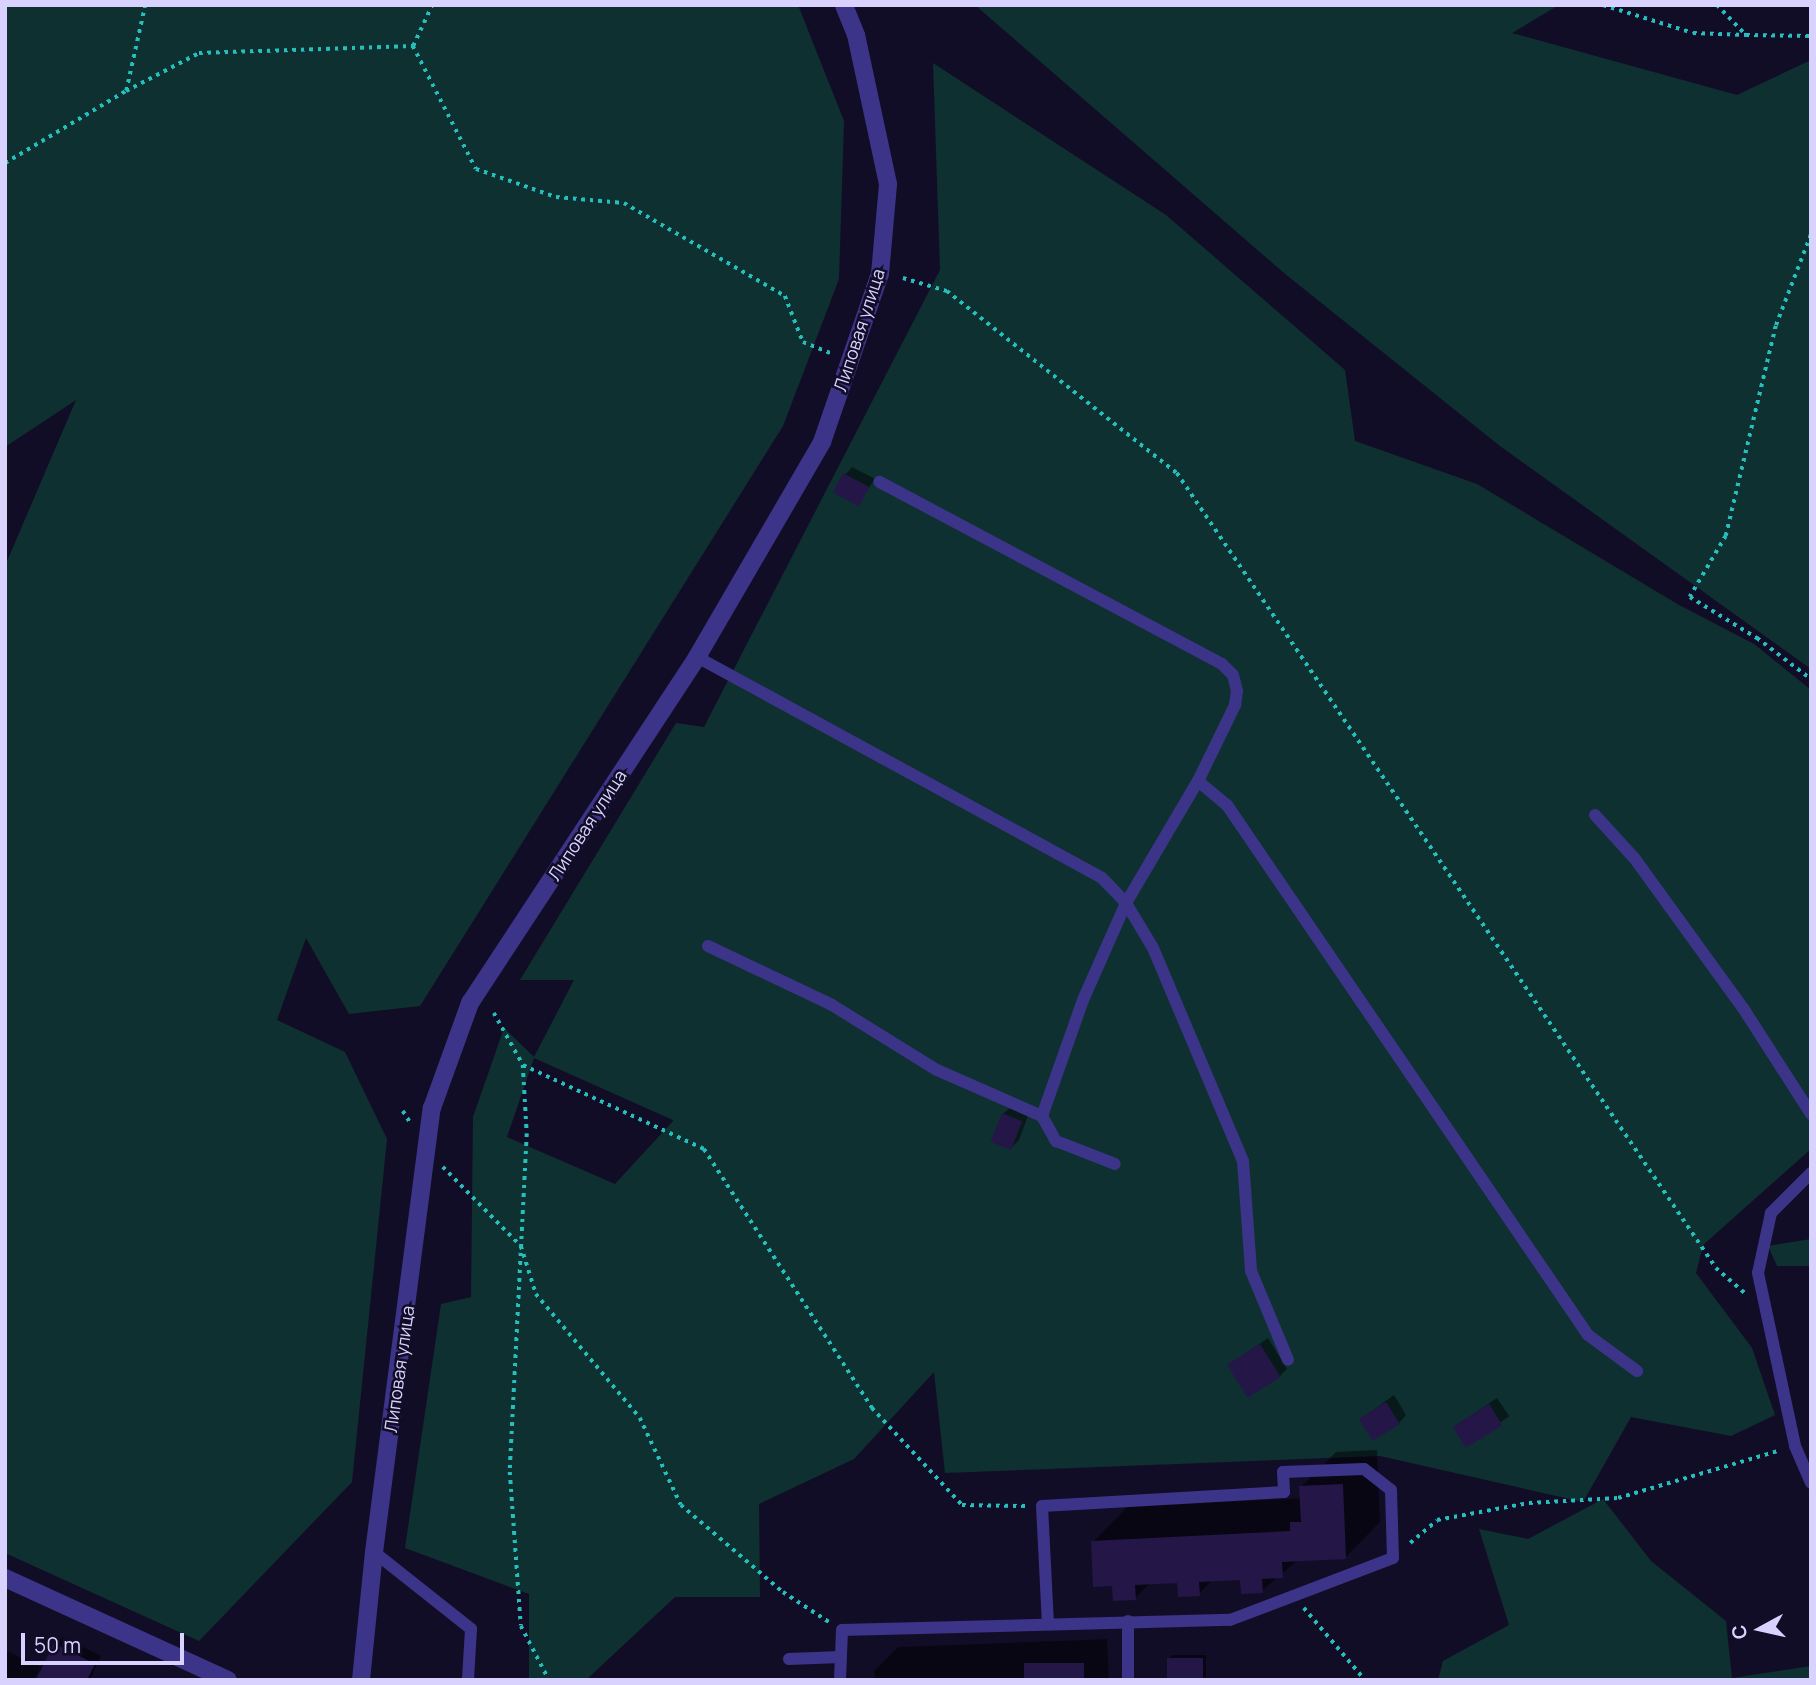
<!DOCTYPE html>
<html>
<head>
<meta charset="utf-8">
<style>
	body { margin:0 }
	#map { position:relative; width:1816px; height:1685px; overflow:hidden; background:#120d26; font-family:Manrope,sans-serif }
	div>[style] { position:absolute }
	[style*='--x'] { left:calc(var(--x)*1px); top:calc(var(--y)*1px); width:calc(var(--w)*1px); rotate:calc(var(--a)*1deg) }
	.green>* { inset:0; background:#0f3030 }
	.shadow>* { inset:0; background:#0007; transform-origin:0 0 }
	.building>* { inset:0; background:#241748; transform-origin:0 0 }
	.path>* { height:3.5px; margin-top:-1.75px; transform-origin:0; background:repeating-linear-gradient(90deg,#25bfbe 0 3.5px,transparent 0 8.5px) }
	.service>* { height:12px; margin:-6px; padding:0 6px; transform-origin:6px; border-radius:6px; background:#3c3488 }
	.minor>* { height:18px; margin:-9px; padding:0 9px; transform-origin:9px; border-radius:9px; background:#3c3488 }
	span { translate:-50% -50%; white-space:nowrap; text-align:center; line-height:1.15; -webkit-text-stroke:5px #120d26; paint-order:stroke }
	.street-label { font-size:18px; color:#d9d2ff }
	.frame { position:absolute; inset:0; border:7px solid #d9d2ff; pointer-events:none }
	.north { position:absolute; left:1725px; top:1594px; width:70px; height:70px; -webkit-text-stroke:5px #120d26; paint-order:stroke; rotate:262deg; font-size:19px; font-weight:700; line-height:28px; text-align:center; color:#d9d2ff }
	.north::after { content:''; display:block; margin:auto; width:24px; height:32px; background:#d9d2ff; clip-path:polygon(50% 0,100% 100%,50% 72%,0 100%) }
	.scale { position:absolute; left:21px; top:1633px; width:163px; height:32px; box-sizing:border-box; border:4px solid #d9d2ff; border-top:0; padding-left:9px; font-size:21px; line-height:24px; white-space:nowrap; color:#d9d2ff; -webkit-text-stroke:5px #120d26; paint-order:stroke }
</style>
</head>
<body>
<div id="map">
	<div class="green">
		<i style="clip-path:polygon(5px 5px,798px 5px,844px 121px,839px 279px,783px 426px,420px 1006px,349px 1014px,306px 938px,277px 1020px,345px 1052px,387px 1139px,352px 1482px,199px 1641px,5px 1553px,5px 566px,76px 400px,5px 447px)"></i>
		<i style="clip-path:polygon(975px 5px,1559px 5px,1512px 33px,1737px 95px,1811px 60px,1811px 669px,1500px 446px,1284px 273px)"></i>
		<i style="clip-path:polygon(evenodd,933px 63px,1166px 215px,1345px 370px,1355px 441px,1477px 484px,1679px 605px,1754px 644px,1811px 690px,1811px 1149px,1703px 1245px,1696px 1273px,1752px 1348px,1775px 1415px,1731px 1436px,1631px 1417px,1583px 1502px,1380px 1456px,945px 1473px,934px 1372px,854px 1459px,759px 1504px,760px 1597px,675px 1597px,586px 1680px,529px 1680px,529px 1594px,405px 1548px,441px 1304px,471px 1297px,473px 1117px,504px 1028px,534px 1057px,574px 980px,520px 980px,676px 723px,704px 727px,940px 270px,933px 63px,534px 1058px,673px 1120px,673px 1121px,615px 1184px,507px 1137px,534px 1058px)"></i>
		<i style="clip-path:polygon(1811px 1239px,1811px 1266px,1777px 1266px,1768px 1246px)"></i>
		<i style="clip-path:polygon(1603px 1499px,1651px 1561px,1726px 1621px,1732px 1678px,1811px 1666px,1811px 1680px,1438px 1680px,1443px 1661px,1509px 1625px,1479px 1529px,1528px 1539px)"></i>
	</div>
	<div class="shadow">
		<i style="clip-path:polygon(852px 467px,875px 479px,858px 504px,845px 475px)"></i>
		<i style="clip-path:polygon(1011px 1107px,1029px 1113px,1019px 1140px,1011px 1148px,1003px 1114px)"></i>
		<i style="clip-path:polygon(1268px 1338px,1287px 1369px,1280px 1376px,1229px 1365px)"></i>
		<i style="clip-path:polygon(1394px 1395px,1406px 1415px,1399px 1423px,1361px 1419px)"></i>
		<i style="left:1497px;top:1398px;width:22px;height:51px;rotate:56deg"></i>
		<i style="clip-path:polygon(1377px 1450px,1380px 1522px,1346px 1557px,1299px 1559px,1262px 1591px,1241px 1578px,1213px 1579px,1199px 1594px,1178px 1581px,1151px 1582px,1135px 1598px,1113px 1584px,1093px 1542px,1127px 1507px,1302px 1498px,1301px 1487px,1336px 1452px)"></i>
		<i style="clip-path:polygon(63px 1637px,101px 1656px,90px 1680px,43px 1680px,55px 1645px)"></i>
		<i style="clip-path:polygon(1107px 1639px,1109px 1677px,1106px 1680px,875px 1680px,874px 1671px,898px 1647px)"></i>
		<i style="clip-path:polygon(5px 1650px,41px 1667px,34px 1680px,5px 1680px)"></i>
		<i style="clip-path:polygon(1173px 1655px,1206px 1655px,1206px 1676px,1203px 1680px,1169px 1658px)"></i>
	</div>
	<div class="building">
		<i style="left:843px;top:473px;width:30px;height:22px;rotate:28deg"></i>
		<i style="left:1002px;top:1113px;width:22px;height:31px;rotate:22deg"></i>
		<i style="left:1260px;top:1344px;width:39px;height:39px;rotate:58deg"></i>
		<i style="left:1386px;top:1402px;width:26px;height:32px;rotate:58deg"></i>
		<i style="left:1489px;top:1404px;width:25px;height:43px;rotate:58deg"></i>
		<i style="clip-path:polygon(1343px 1484px,1346px 1559px,1282px 1562px,1283px 1578px,1262px 1579px,1263px 1593px,1241px 1594px,1240px 1580px,1199px 1582px,1200px 1596px,1178px 1597px,1177px 1583px,1135px 1585px,1136px 1600px,1113px 1601px,1112px 1586px,1093px 1587px,1091px 1541px,1290px 1531px,1290px 1522px,1301px 1522px,1299px 1486px)"></i>
		<i style="clip-path:polygon(54px 1643px,95px 1664px,87px 1680px,36px 1680px)"></i>
		<i style="left:1167px;top:1658px;width:36px;height:22px"></i>
		<i style="left:1084px;top:1663px;width:17px;height:60px;rotate:90deg"></i>
	</div>
	<div class="path">
		<i style="--x:1603;--y:5;--w:94;--a:17.3"></i>
		<i style="--x:1693;--y:33;--w:53;--a:2.2"></i>
		<i style="--x:1717;--y:5;--w:42;--a:46"></i>
		<i style="--x:1746;--y:35;--w:65;--a:0.9"></i>
		<i style="--x:413;--y:46;--w:138;--a:62.9"></i>
		<i style="--x:476;--y:169;--w:85;--a:19.3"></i>
		<i style="--x:556;--y:197;--w:68;--a:5"></i>
		<i style="--x:624;--y:203;--w:186;--a:30"></i>
		<i style="--x:785;--y:296;--w:49;--a:68.6"></i>
		<i style="--x:803;--y:342;--w:31;--a:22"></i>
		<i style="--x:126;--y:91;--w:88;--a:-77.5"></i>
		<i style="--x:5;--y:163;--w:141;--a:-30.8"></i>
		<i style="--x:126;--y:91;--w:82;--a:-27.5"></i>
		<i style="--x:199;--y:53;--w:214;--a:-1.9"></i>
		<i style="--x:413;--y:46;--w:45;--a:-65.1"></i>
		<i style="--x:1811;--y:235;--w:97;--a:111"></i>
		<i style="--x:1776;--y:326;--w:216;--a:103.4"></i>
		<i style="--x:1726;--y:536;--w:71;--a:120.5"></i>
		<i style="--x:1690;--y:597;--w:79;--a:31.5"></i>
		<i style="--x:1757;--y:638;--w:68;--a:37.2"></i>
		<i style="--x:903;--y:278;--w:46;--a:16.5"></i>
		<i style="--x:947;--y:291;--w:293;--a:38.4"></i>
		<i style="--x:1177;--y:473;--w:960;--a:55.86"></i>
		<i style="--x:1716;--y:1268;--w:38;--a:41"></i>
		<i style="--x:494;--y:1013;--w:60;--a:60.9"></i>
		<i style="--x:523;--y:1065;--w:200;--a:24.9"></i>
		<i style="--x:704;--y:1149;--w:309;--a:57"></i>
		<i style="--x:872;--y:1408;--w:132;--a:47.1"></i>
		<i style="--x:962;--y:1505;--w:64;--a:0.9"></i>
		<i style="--x:523;--y:1065;--w:69;--a:86.7"></i>
		<i style="--x:527;--y:1134;--w:338;--a:92.9"></i>
		<i style="--x:510;--y:1472;--w:154;--a:85.9"></i>
		<i style="--x:521;--y:1626;--w:61;--a:62.6"></i>
		<i style="--x:403;--y:1111;--w:13;--a:58"></i>
		<i style="--x:443;--y:1167;--w:111;--a:45.4"></i>
		<i style="--x:521;--y:1246;--w:50;--a:72.6"></i>
		<i style="--x:536;--y:1294;--w:162;--a:50"></i>
		<i style="--x:640;--y:1418;--w:96;--a:64.8"></i>
		<i style="--x:681;--y:1505;--w:134;--a:40.5"></i>
		<i style="--x:783;--y:1592;--w:55;--a:33.1"></i>
		<i style="--x:1410;--y:1543;--w:35;--a:-40"></i>
		<i style="--x:1437;--y:1520;--w:94;--a:-10.5"></i>
		<i style="--x:1529;--y:1503;--w:89;--a:-3.2"></i>
		<i style="--x:1618;--y:1498;--w:167;--a:-16.4"></i>
		<i style="--x:1304;--y:1608;--w:94;--a:49.7"></i>
	</div>
	<div class="service">
		<i style="--x:697;--y:657;--w:461;--a:28.6"></i>
		<i style="--x:1102;--y:878;--w:35;--a:46"></i>
		<i style="--x:1126;--y:903;--w:52;--a:59"></i>
		<i style="--x:1153;--y:948;--w:231;--a:67.1"></i>
		<i style="--x:1243;--y:1161;--w:110;--a:85.8"></i>
		<i style="--x:1251;--y:1271;--w:96;--a:67.4"></i>
		<i style="--x:1198;--y:781;--w:38;--a:40"></i>
		<i style="--x:1227;--y:805;--w:641;--a:55.74"></i>
		<i style="--x:1588;--y:1335;--w:61;--a:36.3"></i>
		<i style="--x:1595;--y:815;--w:59;--a:47.7"></i>
		<i style="--x:1635;--y:859;--w:184;--a:54.1"></i>
		<i style="--x:1743;--y:1008;--w:126;--a:57.3"></i>
		<i style="--x:708;--y:946;--w:137;--a:25.4"></i>
		<i style="--x:832;--y:1005;--w:123;--a:31.8"></i>
		<i style="--x:937;--y:1070;--w:115;--a:23.7"></i>
		<i style="--x:1042;--y:1116;--w:123;--a:-70.5"></i>
		<i style="--x:1083;--y:1000;--w:106;--a:-66.1"></i>
		<i style="--x:1126;--y:903;--w:142;--a:-59.5"></i>
		<i style="--x:1198;--y:781;--w:85;--a:-64"></i>
		<i style="--x:1235;--y:705;--w:14;--a:-82"></i>
		<i style="--x:1237;--y:691;--w:16;--a:-104"></i>
		<i style="--x:1233;--y:675;--w:16;--a:-135"></i>
		<i style="--x:1222;--y:664;--w:388;--a:-152"></i>
		<i style="--x:1042;--y:1116;--w:29;--a:61"></i>
		<i style="--x:1056;--y:1141;--w:63;--a:21.3"></i>
		<i style="--x:1811;--y:1173;--w:57;--a:135"></i>
		<i style="--x:1771;--y:1213;--w:61;--a:102.2"></i>
		<i style="--x:1758;--y:1273;--w:177;--a:77.9"></i>
		<i style="--x:1795;--y:1446;--w:40;--a:66.6"></i>
		<i style="--x:374;--y:1552;--w:124;--a:38.4"></i>
		<i style="--x:471;--y:1629;--w:51;--a:93.4"></i>
		<i style="--x:1128;--y:1621;--w:59;--a:90"></i>
		<i style="--x:789;--y:1659;--w:51;--a:-2.2"></i>
		<i style="--x:840;--y:1680;--w:50;--a:-87.7"></i>
		<i style="--x:842;--y:1630;--w:388;--a:-1.5"></i>
		<i style="--x:1230;--y:1620;--w:174;--a:-20.8"></i>
		<i style="--x:1393;--y:1558;--w:68;--a:-91.7"></i>
		<i style="--x:1391;--y:1490;--w:34;--a:-142"></i>
		<i style="--x:1364;--y:1469;--w:81;--a:177.9"></i>
		<i style="--x:1283;--y:1472;--w:20;--a:87"></i>
		<i style="--x:1284;--y:1492;--w:242;--a:176.7"></i>
		<i style="--x:1042;--y:1506;--w:118;--a:87.1"></i>
	</div>
	<div class="minor">
		<i style="--x:5;--y:1578;--w:245;--a:24.6"></i>
		<i style="--x:361;--y:1680;--w:129;--a:-84.2"></i>
		<i style="--x:374;--y:1552;--w:448;--a:-82.6"></i>
		<i style="--x:432;--y:1108;--w:112;--a:-70.1"></i>
		<i style="--x:470;--y:1003;--w:414;--a:-56.7"></i>
		<i style="--x:697;--y:657;--w:249;--a:-59.8"></i>
		<i style="--x:822;--y:442;--w:178;--a:-71"></i>
		<i style="--x:880;--y:274;--w:90;--a:-84.9"></i>
		<i style="--x:888;--y:184;--w:152;--a:-102.1"></i>
		<i style="--x:856;--y:35;--w:32;--a:-112"></i>
	</div>
	<div class="street-label">
		<span style="left:859px;top:330px;rotate:-72deg">Липовая улица</span>
		<span style="left:587px;top:825px;rotate:-57deg">Липовая улица</span>
		<span style="left:399px;top:1369px;rotate:-82deg">Липовая улица</span>
	</div>
	<div class="frame"></div>
	<div class="north">С</div>
	<div class="scale">50 m</div>
</div>
</body>
</html>
